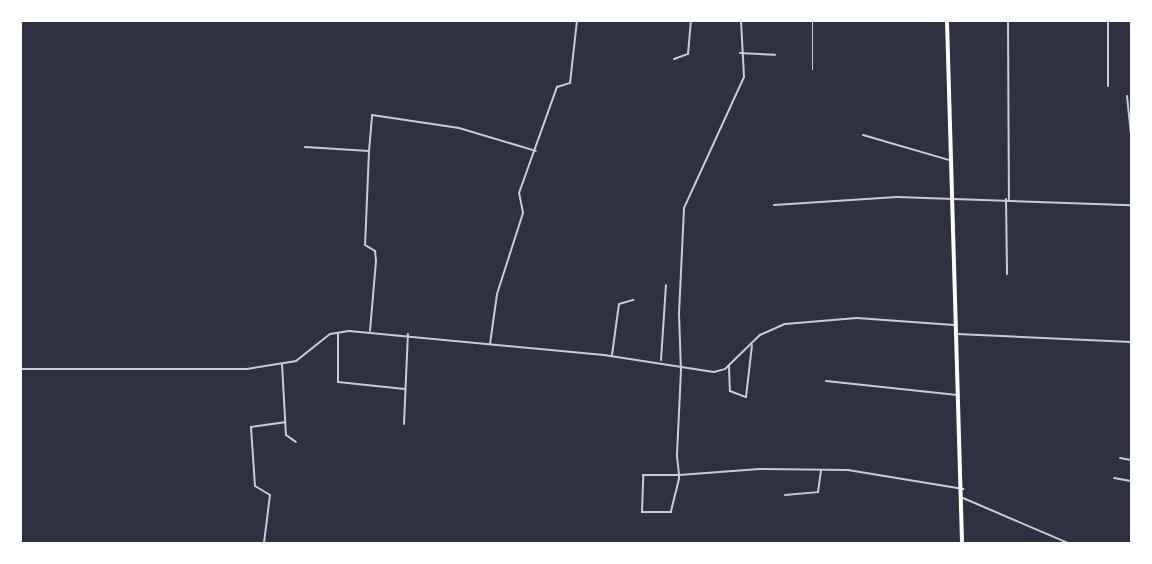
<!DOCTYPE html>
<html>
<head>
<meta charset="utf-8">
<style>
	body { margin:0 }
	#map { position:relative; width:1152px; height:564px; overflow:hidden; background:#2d3142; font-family:Montserrat,sans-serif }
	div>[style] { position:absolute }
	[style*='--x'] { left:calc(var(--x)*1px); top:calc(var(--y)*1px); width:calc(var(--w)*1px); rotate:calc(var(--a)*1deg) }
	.service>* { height:1px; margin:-0.5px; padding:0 0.5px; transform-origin:0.5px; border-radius:0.5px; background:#caccd0 }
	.minor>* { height:2px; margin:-1px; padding:0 1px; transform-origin:1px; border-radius:1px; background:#caccd0 }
	.trunk>* { height:4px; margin:-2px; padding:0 2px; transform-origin:2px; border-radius:2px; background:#fff }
	span { translate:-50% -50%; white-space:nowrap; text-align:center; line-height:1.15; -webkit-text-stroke:5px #fff; paint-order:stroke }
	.frame { position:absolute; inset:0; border:22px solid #fff; pointer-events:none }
</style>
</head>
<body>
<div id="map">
	<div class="service">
		<i style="--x:812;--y:21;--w:48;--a:90"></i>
	</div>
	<div class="minor">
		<i style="--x:741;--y:21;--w:56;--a:86.9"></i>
		<i style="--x:744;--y:77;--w:144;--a:114.6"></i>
		<i style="--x:684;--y:208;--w:106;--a:92.7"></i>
		<i style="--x:679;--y:314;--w:56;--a:88"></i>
		<i style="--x:681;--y:370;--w:86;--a:92.7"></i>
		<i style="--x:677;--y:456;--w:19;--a:84"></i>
		<i style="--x:679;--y:475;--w:4;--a:90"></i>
		<i style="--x:679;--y:479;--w:34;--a:104"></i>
		<i style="--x:671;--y:512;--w:29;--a:180"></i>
		<i style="--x:642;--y:512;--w:37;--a:-88"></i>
		<i style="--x:643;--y:475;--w:36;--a:0"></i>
		<i style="--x:679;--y:475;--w:81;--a:-4.2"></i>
		<i style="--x:760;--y:469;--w:88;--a:0.7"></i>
		<i style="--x:848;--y:470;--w:117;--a:9.4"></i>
		<i style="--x:1008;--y:21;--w:178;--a:89.7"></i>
		<i style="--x:1108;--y:21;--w:65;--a:90"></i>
		<i style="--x:740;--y:53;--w:35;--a:3"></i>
		<i style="--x:674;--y:59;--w:15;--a:-20"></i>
		<i style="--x:688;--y:54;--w:33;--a:-85"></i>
		<i style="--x:1127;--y:96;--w:36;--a:84"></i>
		<i style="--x:863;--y:135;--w:90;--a:16.2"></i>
		<i style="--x:305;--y:147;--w:64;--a:3.6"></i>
		<i style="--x:369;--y:151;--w:94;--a:92.4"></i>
		<i style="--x:365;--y:245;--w:12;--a:31"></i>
		<i style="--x:375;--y:251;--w:10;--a:84"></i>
		<i style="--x:376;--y:261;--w:70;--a:94.9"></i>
		<i style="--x:369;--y:151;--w:36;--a:-85"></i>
		<i style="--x:372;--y:115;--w:88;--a:8.5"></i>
		<i style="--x:459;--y:128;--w:80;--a:16.6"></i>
		<i style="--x:1006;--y:199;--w:75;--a:89.2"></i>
		<i style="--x:774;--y:205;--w:123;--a:-3.7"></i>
		<i style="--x:897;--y:197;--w:234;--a:2"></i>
		<i style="--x:338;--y:333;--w:49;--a:90"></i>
		<i style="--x:338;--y:382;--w:67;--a:6"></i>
		<i style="--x:957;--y:334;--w:174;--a:2.6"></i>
		<i style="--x:490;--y:344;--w:50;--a:-82"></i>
		<i style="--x:497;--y:294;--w:85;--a:-72.2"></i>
		<i style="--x:523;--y:213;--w:20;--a:-101"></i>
		<i style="--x:519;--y:193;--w:113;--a:-70.3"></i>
		<i style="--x:557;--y:87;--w:14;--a:-17"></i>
		<i style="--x:570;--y:83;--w:62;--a:-83.6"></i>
		<i style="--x:612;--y:355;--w:51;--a:-82.2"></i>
		<i style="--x:619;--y:304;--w:15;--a:-16"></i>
		<i style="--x:661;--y:360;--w:75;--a:-86.2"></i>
		<i style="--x:282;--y:364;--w:71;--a:86.8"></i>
		<i style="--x:286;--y:435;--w:12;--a:35"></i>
		<i style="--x:729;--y:366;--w:25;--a:88"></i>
		<i style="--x:730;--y:391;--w:17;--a:21"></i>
		<i style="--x:746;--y:397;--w:52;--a:-83.4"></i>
		<i style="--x:21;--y:369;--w:226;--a:0"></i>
		<i style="--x:247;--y:369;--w:50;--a:-9.3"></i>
		<i style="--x:296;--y:361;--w:43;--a:-38.5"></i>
		<i style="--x:330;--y:334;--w:19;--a:-9"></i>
		<i style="--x:349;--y:331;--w:256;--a:5.4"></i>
		<i style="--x:604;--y:355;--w:111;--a:8.8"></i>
		<i style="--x:714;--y:372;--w:11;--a:-15"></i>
		<i style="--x:725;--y:369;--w:49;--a:-44.2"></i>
		<i style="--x:760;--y:335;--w:27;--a:-24"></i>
		<i style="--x:785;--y:324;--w:72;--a:-4.8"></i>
		<i style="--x:857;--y:318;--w:97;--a:4.1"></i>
		<i style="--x:826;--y:381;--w:132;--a:6.1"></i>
		<i style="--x:404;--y:424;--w:90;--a:-87.5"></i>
		<i style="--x:1120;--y:458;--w:11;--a:10"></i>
		<i style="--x:1114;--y:478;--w:17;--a:10"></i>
		<i style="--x:785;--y:495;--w:33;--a:-5"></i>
		<i style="--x:818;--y:492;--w:22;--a:-82"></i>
		<i style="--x:963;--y:498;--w:114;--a:23.2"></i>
		<i style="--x:264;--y:543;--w:48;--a:-82.9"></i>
		<i style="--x:270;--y:495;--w:17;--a:-149"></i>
		<i style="--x:255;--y:486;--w:59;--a:-93.9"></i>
		<i style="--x:251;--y:427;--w:34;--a:-8"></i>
	</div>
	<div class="trunk">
		<i style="--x:947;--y:21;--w:522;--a:88.35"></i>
	</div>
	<div class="frame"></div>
</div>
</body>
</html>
